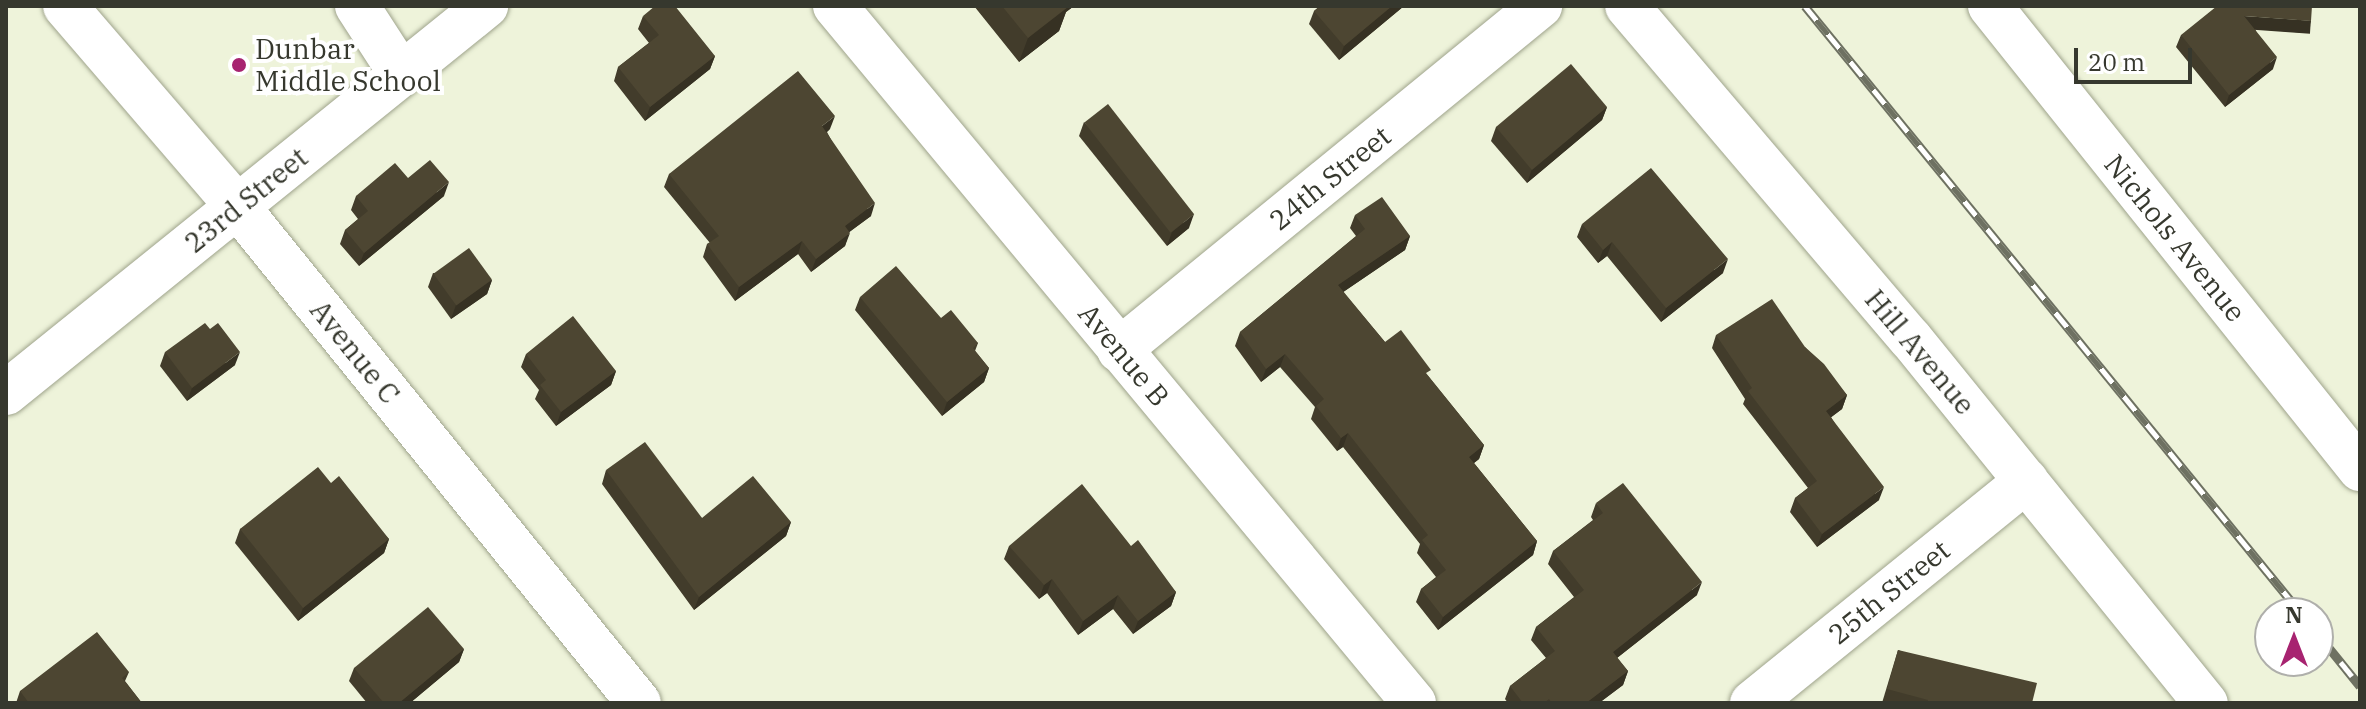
<!DOCTYPE html>
<html>
<head>
<meta charset="utf-8">
<style>
	body { margin:0 }
	#map { position:relative; width:2366px; height:709px; overflow:hidden; background:#eef3da; font-family:"IBM Plex Serif",serif }
	div>[style] { position:absolute }
	[style*='--x'] { left:calc(var(--x)*1px); top:calc(var(--y)*1px); width:calc(var(--w)*1px); rotate:calc(var(--a)*1deg) }
	.roads { filter:drop-shadow(0 0 2px #9fa48c) drop-shadow(0 0 2px #9fa48c) }
	.minor>* { height:44px; margin:-22px; padding:0 22px; transform-origin:22px; border-radius:22px; background:#fff }
	.rail>* { height:9px; margin-top:-4.5px; transform-origin:0; background:repeating-linear-gradient(90deg,#fff 0 18px,#6e7162 0 36px); box-sizing:border-box; border-block:2px solid #6e7162 }
	.wall>* { inset:0; background:#423c2b }
	.shaded-wall>* { inset:0; background:#363123; transform-origin:0 0 }
	.building>* { inset:0; background:#4d4632; transform-origin:0 0 }
	.dots>* { width:22px; height:22px; translate:-50% -50%; box-sizing:border-box; border:4px solid #fff; border-radius:50% }
	span { translate:-50% -50%; white-space:nowrap; text-align:center; line-height:1.15; -webkit-text-stroke:8px #fff; paint-order:stroke }
	.poi-label { font-size:28px; color:#36382e }
	.left { translate:0 -50%; text-align:left }
	.street-label { font-size:28px; color:#36382e }
	.frame { position:absolute; inset:0; border:8px solid #36382e; pointer-events:none }
	.north { position:absolute; left:2254px; top:597px; width:80px; height:80px; box-sizing:border-box; background:#fff; border:2px solid #afafab; border-radius:50%; rotate:0deg; font-size:22px; font-weight:700; line-height:32px; text-align:center; color:#36382e }
	.north::after { content:''; display:block; margin:auto; width:28px; height:36px; background:#a72370; clip-path:polygon(50% 0,100% 100%,50% 72%,0 100%) }
	.scale { position:absolute; left:2074px; top:48px; width:118px; height:36px; box-sizing:border-box; border:4px solid #36382e; border-top:0; padding-left:10px; font-size:24px; line-height:28px; white-space:nowrap; color:#36382e; -webkit-text-stroke:6px #fff; paint-order:stroke }
</style>
</head>
<body>
<div id="map">
	<div class="roads">
		<div class="minor">
			<i style="--x:65;--y:6;--w:264;--a:49.3"></i>
			<i style="--x:237;--y:206;--w:639;--a:51.03"></i>
			<i style="--x:357;--y:6;--w:81;--a:57.1"></i>
			<i style="--x:835;--y:6;--w:906;--a:50.28"></i>
			<i style="--x:1627;--y:6;--w:436;--a:49.6"></i>
			<i style="--x:1910;--y:338;--w:470;--a:51"></i>
			<i style="--x:1990;--y:6;--w:593;--a:51.37"></i>
			<i style="--x:1119;--y:350;--w:544;--a:-39.25"></i>
			<i style="--x:6;--y:393;--w:617;--a:-38.88"></i>
			<i style="--x:1752;--y:703;--w:353;--a:-39"></i>
		</div>
	</div>
	<div class="rail">
		<i style="--x:1805;--y:6;--w:784;--a:50.75"></i>
		<i style="--x:2318;--y:634;--w:67;--a:51.1"></i>
	</div>
	<div class="wall">
		<i style="clip-path:polygon(974px 6px,1074px 6px,1066px 12px,1059px 31px,1019px 62px)"></i>
		<i style="clip-path:polygon(1320px 6px,1404px 6px,1339px 60px,1309px 24px,1314px 11px)"></i>
		<i style="clip-path:polygon(643px 16px,715px 56px,710px 69px,645px 121px,614px 81px,618px 67px,649px 43px,638px 29px)"></i>
		<i style="clip-path:polygon(2311px 21px,2307px 33px,2255px 29px,2273px 69px,2225px 107px,2176px 47px,2181px 35px)"></i>
		<i style="clip-path:polygon(1607px 107px,1602px 120px,1527px 183px,1491px 141px,1496px 127px)"></i>
		<i style="clip-path:polygon(1084px 122px,1189px 228px,1167px 246px,1079px 136px)"></i>
		<i style="clip-path:polygon(830px 129px,827px 132px,871px 216px,849px 232px,845px 246px,811px 272px,798px 254px,735px 301px,703px 257px,707px 244px,710px 243px,664px 187px,669px 174px)"></i>
		<i style="clip-path:polygon(408px 178px,444px 196px,359px 266px,340px 244px,345px 230px,358px 219px,351px 210px,356px 196px)"></i>
		<i style="clip-path:polygon(1355px 215px,1410px 236px,1405px 250px,1343px 292px,1385px 342px,1428px 376px,1484px 445px,1479px 459px,1474px 463px,1537px 541px,1533px 555px,1438px 630px,1416px 602px,1421px 589px,1436px 577px,1417px 553px,1420px 544px,1343px 447px,1337px 451px,1311px 419px,1315px 407px,1280px 367px,1261px 382px,1235px 346px,1240px 332px,1356px 236px,1350px 228px)"></i>
		<i style="clip-path:polygon(1582px 224px,1723px 273px,1661px 322px,1607px 256px,1598px 263px,1577px 237px)"></i>
		<i style="clip-path:polygon(433px 273px,492px 280px,487px 294px,451px 319px,428px 287px)"></i>
		<i style="clip-path:polygon(860px 297px,941px 318px,978px 343px,975px 351px,989px 368px,984px 382px,942px 416px,855px 310px)"></i>
		<i style="clip-path:polygon(1716px 335px,1805px 347px,1847px 395px,1842px 409px,1831px 417px,1879px 500px,1817px 547px,1790px 512px,1795px 498px,1808px 488px,1743px 404px,1745px 399px,1712px 348px)"></i>
		<i style="clip-path:polygon(165px 352px,235px 365px,187px 401px,160px 366px)"></i>
		<i style="clip-path:polygon(526px 354px,616px 371px,611px 385px,556px 426px,535px 399px,539px 390px,521px 367px)"></i>
		<i style="clip-path:polygon(606px 470px,702px 518px,791px 522px,786px 536px,694px 610px,602px 484px)"></i>
		<i style="clip-path:polygon(331px 483px,389px 539px,384px 553px,298px 621px,235px 543px,240px 529px)"></i>
		<i style="clip-path:polygon(1596px 503px,1697px 595px,1617px 658px,1628px 671px,1623px 685px,1599px 703px,1508px 703px,1505px 699px,1510px 686px,1546px 658px,1531px 640px,1536px 627px,1574px 597px,1548px 564px,1553px 551px,1593px 520px,1591px 517px)"></i>
		<i style="clip-path:polygon(1009px 546px,1131px 546px,1176px 592px,1171px 606px,1133px 634px,1113px 609px,1078px 635px,1047px 593px,1039px 599px,1004px 559px)"></i>
		<i style="clip-path:polygon(464px 649px,459px 662px,410px 703px,367px 703px,349px 681px,354px 668px)"></i>
		<i style="clip-path:polygon(1898px 650px,2032px 703px,1882px 703px)"></i>
		<i style="clip-path:polygon(129px 672px,125px 681px,142px 703px,16px 703px,20px 691px)"></i>
	</div>
	<div class="shaded-wall">
		<i style="clip-path:polygon(1058px 6px,1074px 6px,1066px 12px,1059px 31px,1019px 62px,1028px 38px)"></i>
		<i style="clip-path:polygon(1392px 6px,1404px 6px,1339px 60px,1344px 46px)"></i>
		<i style="left:2244px;top:16px;width:67px;height:13px;rotate:4deg"></i>
		<i style="clip-path:polygon(715px 56px,710px 69px,645px 121px,650px 107px)"></i>
		<i style="clip-path:polygon(2277px 57px,2273px 69px,2225px 107px,2229px 95px)"></i>
		<i style="clip-path:polygon(1607px 107px,1602px 120px,1527px 183px,1532px 169px)"></i>
		<i style="clip-path:polygon(835px 116px,830px 129px,818px 139px,822px 126px)"></i>
		<i style="clip-path:polygon(449px 182px,444px 196px,359px 266px,364px 253px)"></i>
		<i style="clip-path:polygon(875px 203px,871px 216px,840px 239px,845px 226px)"></i>
		<i style="clip-path:polygon(1194px 214px,1189px 228px,1167px 246px,1172px 232px)"></i>
		<i style="clip-path:polygon(850px 233px,845px 246px,811px 272px,816px 259px)"></i>
		<i style="clip-path:polygon(1410px 236px,1405px 250px,1333px 299px,1338px 285px)"></i>
		<i style="clip-path:polygon(802px 241px,798px 254px,735px 301px,739px 287px)"></i>
		<i style="clip-path:polygon(1612px 242px,1607px 256px,1598px 263px,1603px 250px)"></i>
		<i style="clip-path:polygon(1728px 259px,1723px 273px,1661px 322px,1666px 308px)"></i>
		<i style="clip-path:polygon(492px 280px,487px 294px,451px 319px,456px 305px)"></i>
		<i style="clip-path:polygon(240px 352px,235px 365px,187px 401px,192px 388px)"></i>
		<i style="clip-path:polygon(1285px 354px,1280px 367px,1261px 382px,1266px 369px)"></i>
		<i style="clip-path:polygon(989px 368px,984px 382px,942px 416px,947px 402px)"></i>
		<i style="clip-path:polygon(616px 371px,611px 385px,556px 426px,561px 412px)"></i>
		<i style="clip-path:polygon(1847px 395px,1842px 409px,1821px 425px,1826px 411px)"></i>
		<i style="clip-path:polygon(1348px 433px,1343px 447px,1337px 451px,1341px 438px)"></i>
		<i style="clip-path:polygon(1484px 445px,1479px 459px,1465px 470px,1469px 457px)"></i>
		<i style="clip-path:polygon(1884px 487px,1879px 500px,1817px 547px,1822px 534px)"></i>
		<i style="clip-path:polygon(791px 522px,786px 536px,694px 610px,699px 597px)"></i>
		<i style="clip-path:polygon(389px 539px,384px 553px,298px 621px,303px 608px)"></i>
		<i style="clip-path:polygon(1537px 541px,1533px 555px,1438px 630px,1443px 617px)"></i>
		<i style="clip-path:polygon(1052px 579px,1047px 593px,1039px 599px,1044px 585px)"></i>
		<i style="clip-path:polygon(1702px 582px,1697px 595px,1608px 665px,1613px 652px)"></i>
		<i style="clip-path:polygon(1176px 592px,1171px 606px,1133px 634px,1138px 621px)"></i>
		<i style="clip-path:polygon(1118px 595px,1113px 609px,1078px 635px,1083px 621px)"></i>
		<i style="clip-path:polygon(464px 649px,459px 662px,410px 703px,399px 703px)"></i>
		<i style="clip-path:polygon(1628px 671px,1623px 685px,1599px 703px,1586px 703px)"></i>
	</div>
	<div class="building">
		<i style="clip-path:polygon(655px 6px,675px 6px,715px 56px,650px 107px,618px 67px,659px 35px,643px 16px)"></i>
		<i style="clip-path:polygon(1002px 6px,1067px 6px,1068px 7px,1028px 38px)"></i>
		<i style="clip-path:polygon(1320px 6px,1392px 6px,1344px 46px,1314px 11px)"></i>
		<i style="clip-path:polygon(2217px 6px,2312px 6px,2311px 21px,2244px 16px,2277px 57px,2229px 95px,2181px 35px)"></i>
		<i style="left:1571px;top:64px;width:56px;height:98px;rotate:50deg"></i>
		<i style="clip-path:polygon(798px 71px,835px 116px,822px 126px,875px 203px,845px 226px,850px 233px,816px 259px,802px 241px,739px 287px,707px 244px,719px 236px,669px 174px)"></i>
		<i style="left:1108px;top:104px;width:140px;height:30px;rotate:52deg"></i>
		<i style="clip-path:polygon(430px 160px,449px 182px,364px 253px,345px 230px,368px 211px,356px 196px,395px 163px,408px 178px)"></i>
		<i style="clip-path:polygon(1651px 168px,1728px 259px,1666px 308px,1612px 242px,1603px 250px,1582px 224px)"></i>
		<i style="clip-path:polygon(1382px 197px,1410px 236px,1338px 285px,1385px 342px,1401px 330px,1431px 370px,1426px 373px,1484px 445px,1469px 457px,1537px 541px,1443px 617px,1421px 589px,1446px 570px,1422px 540px,1428px 535px,1348px 433px,1341px 438px,1316px 406px,1324px 399px,1285px 354px,1266px 369px,1240px 332px,1365px 229px,1355px 215px)"></i>
		<i style="left:469px;top:248px;width:39px;height:44px;rotate:54deg"></i>
		<i style="clip-path:polygon(896px 266px,941px 318px,951px 310px,978px 343px,973px 348px,989px 368px,947px 402px,860px 297px)"></i>
		<i style="clip-path:polygon(1772px 299px,1805px 347px,1824px 364px,1847px 395px,1826px 411px,1884px 487px,1822px 534px,1795px 498px,1817px 481px,1748px 391px,1752px 388px,1716px 335px)"></i>
		<i style="clip-path:polygon(573px 316px,616px 371px,561px 412px,540px 385px,546px 380px,526px 354px)"></i>
		<i style="clip-path:polygon(205px 323px,210px 329px,218px 323px,240px 352px,192px 388px,165px 352px)"></i>
		<i style="clip-path:polygon(645px 442px,702px 518px,753px 476px,791px 522px,699px 597px,606px 470px)"></i>
		<i style="clip-path:polygon(318px 467px,331px 483px,339px 476px,389px 539px,303px 608px,240px 529px)"></i>
		<i style="clip-path:polygon(1623px 483px,1702px 582px,1613px 652px,1628px 671px,1586px 703px,1552px 703px,1549px 699px,1544px 703px,1523px 703px,1510px 686px,1555px 651px,1536px 627px,1584px 590px,1553px 551px,1603px 513px,1596px 503px)"></i>
		<i style="clip-path:polygon(1082px 484px,1131px 546px,1138px 540px,1176px 592px,1138px 621px,1118px 595px,1083px 621px,1052px 579px,1044px 585px,1009px 546px)"></i>
		<i style="clip-path:polygon(428px 607px,464px 649px,399px 703px,384px 703px,354px 668px)"></i>
		<i style="clip-path:polygon(97px 632px,129px 672px,122px 678px,142px 703px,29px 703px,20px 691px)"></i>
		<i style="clip-path:polygon(1898px 650px,2037px 683px,2032px 703px,1927px 703px,1928px 700px,1887px 689px)"></i>
	</div>
	<div class="dots">
		<i style="left:239px;top:65px;background:#a72370"></i>
	</div>
	<div class="poi-label">
		<span class="left" style="left:255px;top:65px">Dunbar<br>Middle School</span>
	</div>
	<div class="street-label">
		<span style="left:1330px;top:178px;rotate:-39deg">24th Street</span>
		<span style="left:246px;top:200px;rotate:-39deg">23rd Street</span>
		<span style="left:2175px;top:238px;rotate:51deg">Nichols Avenue</span>
		<span style="left:355px;top:352px;rotate:51deg">Avenue C</span>
		<span style="left:1920px;top:352px;rotate:50deg">Hill Avenue</span>
		<span style="left:1124px;top:355px;rotate:50deg">Avenue B</span>
		<span style="left:1889px;top:592px;rotate:-39deg">25th Street</span>
	</div>
	<div class="frame"></div>
	<div class="north">N</div>
	<div class="scale">20 m</div>
</div>
</body>
</html>
